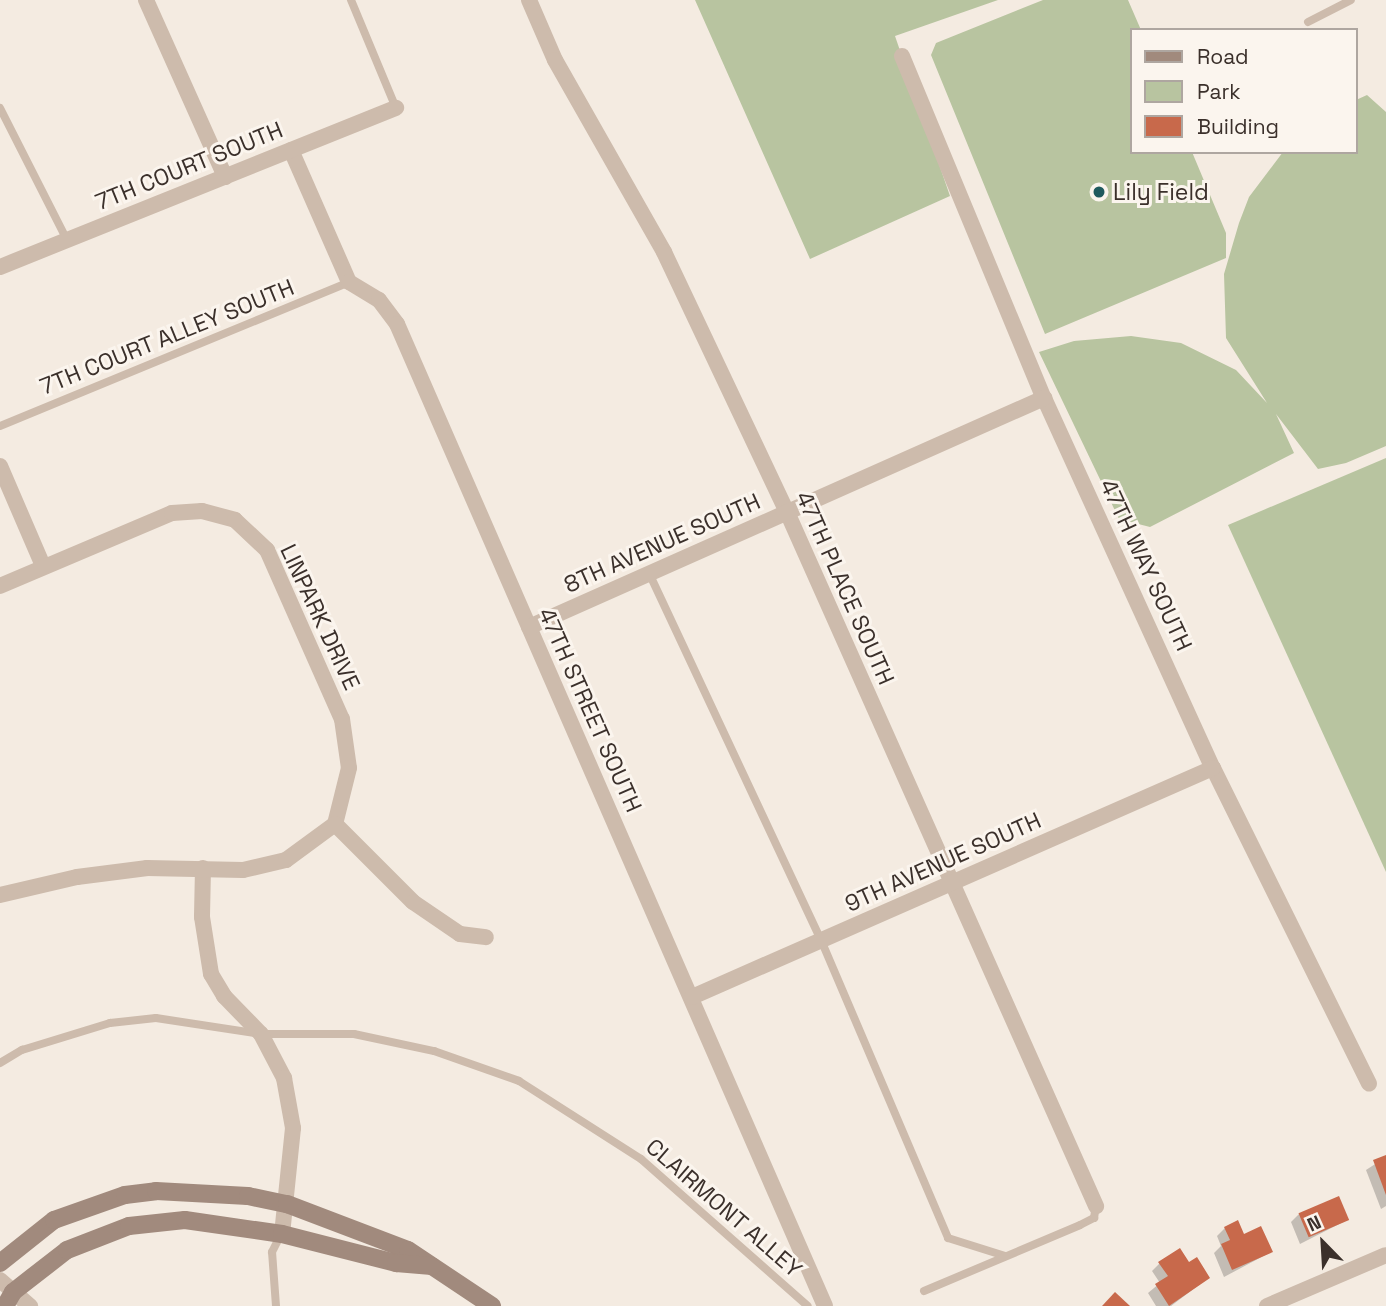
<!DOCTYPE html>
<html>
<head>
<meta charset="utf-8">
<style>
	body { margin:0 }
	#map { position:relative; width:1386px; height:1306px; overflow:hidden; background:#f4ebe1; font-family:"Space Grotesk",sans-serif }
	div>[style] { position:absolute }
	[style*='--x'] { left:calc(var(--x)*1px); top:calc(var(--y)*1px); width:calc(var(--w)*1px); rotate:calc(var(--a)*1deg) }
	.green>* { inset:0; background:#b8c4a0 }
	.shadow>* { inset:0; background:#0003 }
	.building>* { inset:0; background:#c8694b; transform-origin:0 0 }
	.lane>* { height:8px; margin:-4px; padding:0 4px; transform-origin:4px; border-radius:4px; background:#cdbbac }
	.street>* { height:16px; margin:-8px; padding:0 8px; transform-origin:8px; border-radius:8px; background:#cdbbac }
	.secondary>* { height:18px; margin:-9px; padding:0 9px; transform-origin:9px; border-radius:9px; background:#a18a7d }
	.dots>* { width:19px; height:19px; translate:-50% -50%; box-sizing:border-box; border:4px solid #fbf5ee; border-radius:50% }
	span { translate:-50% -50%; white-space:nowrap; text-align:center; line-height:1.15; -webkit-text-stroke:6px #fbf5ee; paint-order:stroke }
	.street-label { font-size:23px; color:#3b302b }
	.poi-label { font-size:23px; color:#3b302b }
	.left { translate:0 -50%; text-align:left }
	.legend { position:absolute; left:1130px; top:28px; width:228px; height:126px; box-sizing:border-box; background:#fbf5ee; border:2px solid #aea6a0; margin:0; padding:9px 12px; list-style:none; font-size:21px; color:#3b302b }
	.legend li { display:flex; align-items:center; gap:14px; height:35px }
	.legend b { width:35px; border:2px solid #aea6a0 }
	.north { position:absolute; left:1288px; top:1208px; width:70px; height:70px; -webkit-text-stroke:5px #fbf5ee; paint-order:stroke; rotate:336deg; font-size:19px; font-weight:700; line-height:28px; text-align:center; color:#3b302b }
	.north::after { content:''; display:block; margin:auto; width:24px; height:32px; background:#3b302b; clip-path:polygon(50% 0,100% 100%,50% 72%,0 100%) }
</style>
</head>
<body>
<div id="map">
	<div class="green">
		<i style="clip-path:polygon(695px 0,998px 0,895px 36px,950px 196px,810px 259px)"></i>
		<i style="clip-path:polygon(1043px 0,1128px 0,1141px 30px,1132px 30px,1132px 152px,1192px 152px,1226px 233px,1226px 258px,1045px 334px,931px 55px,936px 43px)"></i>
		<i style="clip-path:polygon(1367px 95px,1386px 112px,1386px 446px,1346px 463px,1318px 469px,1276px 414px,1294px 453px,1150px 527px,1119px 519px,1039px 352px,1074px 341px,1131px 336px,1181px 343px,1236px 370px,1267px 403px,1226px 338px,1224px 274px,1239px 223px,1249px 197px,1283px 152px,1356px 152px,1356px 100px)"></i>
		<i style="clip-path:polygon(1386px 458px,1386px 872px,1228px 525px)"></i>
	</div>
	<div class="shadow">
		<i style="clip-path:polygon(1386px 1157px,1386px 1206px,1381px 1209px,1366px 1170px)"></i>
		<i style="clip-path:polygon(1299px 1214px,1347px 1220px,1300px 1244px,1291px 1222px)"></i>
		<i style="clip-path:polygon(1225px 1228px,1243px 1236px,1271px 1252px,1224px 1277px,1214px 1253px,1221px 1246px,1217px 1236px)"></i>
		<i style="clip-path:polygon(1160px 1263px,1189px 1265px,1208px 1278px,1171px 1306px,1156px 1306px,1148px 1293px,1160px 1283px,1152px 1271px)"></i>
	</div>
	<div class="building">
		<i style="clip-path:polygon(1386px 1155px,1386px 1195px,1373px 1160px)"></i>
		<i style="left:1339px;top:1196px;width:26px;height:44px;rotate:67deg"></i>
		<i style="clip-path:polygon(1238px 1220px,1244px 1234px,1261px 1226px,1273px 1252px,1232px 1270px,1221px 1244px,1230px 1240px,1224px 1227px)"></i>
		<i style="clip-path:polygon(1180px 1248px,1189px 1262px,1197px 1257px,1210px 1278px,1169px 1306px,1155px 1284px,1168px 1276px,1158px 1262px)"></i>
		<i style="clip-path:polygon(1115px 1292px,1130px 1306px,1102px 1306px)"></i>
	</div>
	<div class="lane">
		<i style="--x:351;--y:0;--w:117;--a:67.4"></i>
		<i style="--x:1308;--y:22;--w:48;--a:-27.1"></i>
		<i style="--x:0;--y:108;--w:148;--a:63.1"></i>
		<i style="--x:0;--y:426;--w:378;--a:-22.4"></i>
		<i style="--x:649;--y:573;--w:405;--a:64.9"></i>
		<i style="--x:821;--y:940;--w:324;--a:66.9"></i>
		<i style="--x:948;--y:1238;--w:60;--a:17.5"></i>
		<i style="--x:0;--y:1063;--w:26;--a:-31"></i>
		<i style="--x:22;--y:1050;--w:92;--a:-17.1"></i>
		<i style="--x:110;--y:1023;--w:46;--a:-6.2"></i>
		<i style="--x:156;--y:1018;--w:106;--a:8.7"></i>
		<i style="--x:261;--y:1034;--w:93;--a:0"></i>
		<i style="--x:354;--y:1034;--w:82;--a:12"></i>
		<i style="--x:434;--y:1051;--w:90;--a:19.4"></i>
		<i style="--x:519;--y:1081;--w:145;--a:32.6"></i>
		<i style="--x:641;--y:1159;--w:222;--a:41.4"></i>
		<i style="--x:924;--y:1291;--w:169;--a:-22.9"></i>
		<i style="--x:1080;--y:1225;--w:16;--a:-27"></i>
		<i style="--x:1094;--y:1218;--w:12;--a:-81"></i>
		<i style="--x:276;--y:1306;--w:54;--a:-94.2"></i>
		<i style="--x:272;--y:1252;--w:20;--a:-63"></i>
	</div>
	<div class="street">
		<i style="--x:146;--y:0;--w:194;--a:65.9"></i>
		<i style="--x:529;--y:0;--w:65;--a:66.6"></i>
		<i style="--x:555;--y:60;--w:221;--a:60.4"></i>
		<i style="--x:664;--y:252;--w:288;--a:64.7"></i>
		<i style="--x:787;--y:512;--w:760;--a:66"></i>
		<i style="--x:902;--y:56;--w:370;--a:67.5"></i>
		<i style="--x:1044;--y:398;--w:407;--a:65.5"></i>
		<i style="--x:1213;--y:768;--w:352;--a:63.7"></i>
		<i style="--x:291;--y:150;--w:144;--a:66.3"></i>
		<i style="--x:349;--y:282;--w:35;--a:31"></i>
		<i style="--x:379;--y:300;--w:30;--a:53"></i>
		<i style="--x:397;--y:324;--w:1071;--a:66.45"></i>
		<i style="--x:0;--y:267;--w:427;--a:-21.9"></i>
		<i style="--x:0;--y:466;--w:109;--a:66.7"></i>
		<i style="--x:0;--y:586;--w:187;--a:-23"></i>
		<i style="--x:172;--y:513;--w:30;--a:-4"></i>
		<i style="--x:202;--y:511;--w:34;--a:15"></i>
		<i style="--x:235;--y:520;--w:44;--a:43.2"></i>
		<i style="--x:267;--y:550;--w:185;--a:66.1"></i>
		<i style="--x:342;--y:719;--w:49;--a:81.9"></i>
		<i style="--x:349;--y:768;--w:58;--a:104"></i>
		<i style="--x:529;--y:627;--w:564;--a:-23.97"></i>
		<i style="--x:335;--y:824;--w:110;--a:45"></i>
		<i style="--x:413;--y:902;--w:57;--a:34.2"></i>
		<i style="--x:460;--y:934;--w:26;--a:7"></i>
		<i style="--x:203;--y:868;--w:49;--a:91.2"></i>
		<i style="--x:202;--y:917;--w:58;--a:81"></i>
		<i style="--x:211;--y:974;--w:26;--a:59"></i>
		<i style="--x:224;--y:996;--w:53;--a:45.8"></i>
		<i style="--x:261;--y:1034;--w:50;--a:62.4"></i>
		<i style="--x:284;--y:1078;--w:51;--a:79.8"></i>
		<i style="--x:293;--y:1128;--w:107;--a:95.9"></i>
		<i style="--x:0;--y:895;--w:79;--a:-13.2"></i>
		<i style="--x:77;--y:877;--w:71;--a:-7.3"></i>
		<i style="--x:147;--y:868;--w:96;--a:1.2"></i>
		<i style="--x:243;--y:870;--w:44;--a:-13.1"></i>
		<i style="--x:286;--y:860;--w:61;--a:-36.3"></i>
		<i style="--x:692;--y:997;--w:569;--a:-23.73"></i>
		<i style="--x:0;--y:1280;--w:40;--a:41"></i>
		<i style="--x:1267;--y:1306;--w:129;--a:-23.2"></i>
	</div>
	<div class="secondary">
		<i style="--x:0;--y:1263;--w:69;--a:-38.5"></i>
		<i style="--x:54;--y:1220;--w:75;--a:-19.4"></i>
		<i style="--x:125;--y:1195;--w:31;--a:-7"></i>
		<i style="--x:156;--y:1191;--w:92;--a:3.1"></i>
		<i style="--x:248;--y:1196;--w:40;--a:12"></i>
		<i style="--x:287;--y:1204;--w:129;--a:20.8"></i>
		<i style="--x:408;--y:1250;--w:101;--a:33.7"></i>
		<i style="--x:5;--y:1306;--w:16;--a:-60"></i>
		<i style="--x:13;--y:1292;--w:68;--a:-37.9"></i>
		<i style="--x:67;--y:1250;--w:66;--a:-21.2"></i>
		<i style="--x:129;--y:1226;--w:56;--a:-6.1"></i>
		<i style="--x:185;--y:1220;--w:98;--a:8.2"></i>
		<i style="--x:282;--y:1234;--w:118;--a:14.3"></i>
		<i style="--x:396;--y:1263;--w:36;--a:5"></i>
	</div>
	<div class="dots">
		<i style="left:1099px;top:192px;background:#1f5a5e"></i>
	</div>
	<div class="street-label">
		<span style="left:189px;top:166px;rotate:-22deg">7TH COURT SOUTH</span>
		<span style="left:167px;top:337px;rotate:-22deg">7TH COURT ALLEY SOUTH</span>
		<span style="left:662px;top:543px;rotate:-24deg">8TH AVENUE SOUTH</span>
		<span style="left:1146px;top:565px;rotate:65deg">47TH WAY SOUTH</span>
		<span style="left:845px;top:588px;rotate:66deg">47TH PLACE SOUTH</span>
		<span style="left:320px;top:617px;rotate:65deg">LINPARK DRIVE</span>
		<span style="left:590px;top:710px;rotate:66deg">47TH STREET SOUTH</span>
		<span style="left:943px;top:862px;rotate:-24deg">9TH AVENUE SOUTH</span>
		<span style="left:724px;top:1208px;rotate:41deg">CLAIRMONT ALLEY</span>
	</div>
	<div class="poi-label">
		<span class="left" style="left:1113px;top:192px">Lily Field</span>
	</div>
	<ul class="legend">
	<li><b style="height:9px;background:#a18a7d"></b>Road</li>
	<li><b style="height:19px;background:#b8c4a0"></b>Park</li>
	<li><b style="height:19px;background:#c8694b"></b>Building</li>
	</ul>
	<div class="north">N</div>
</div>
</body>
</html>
